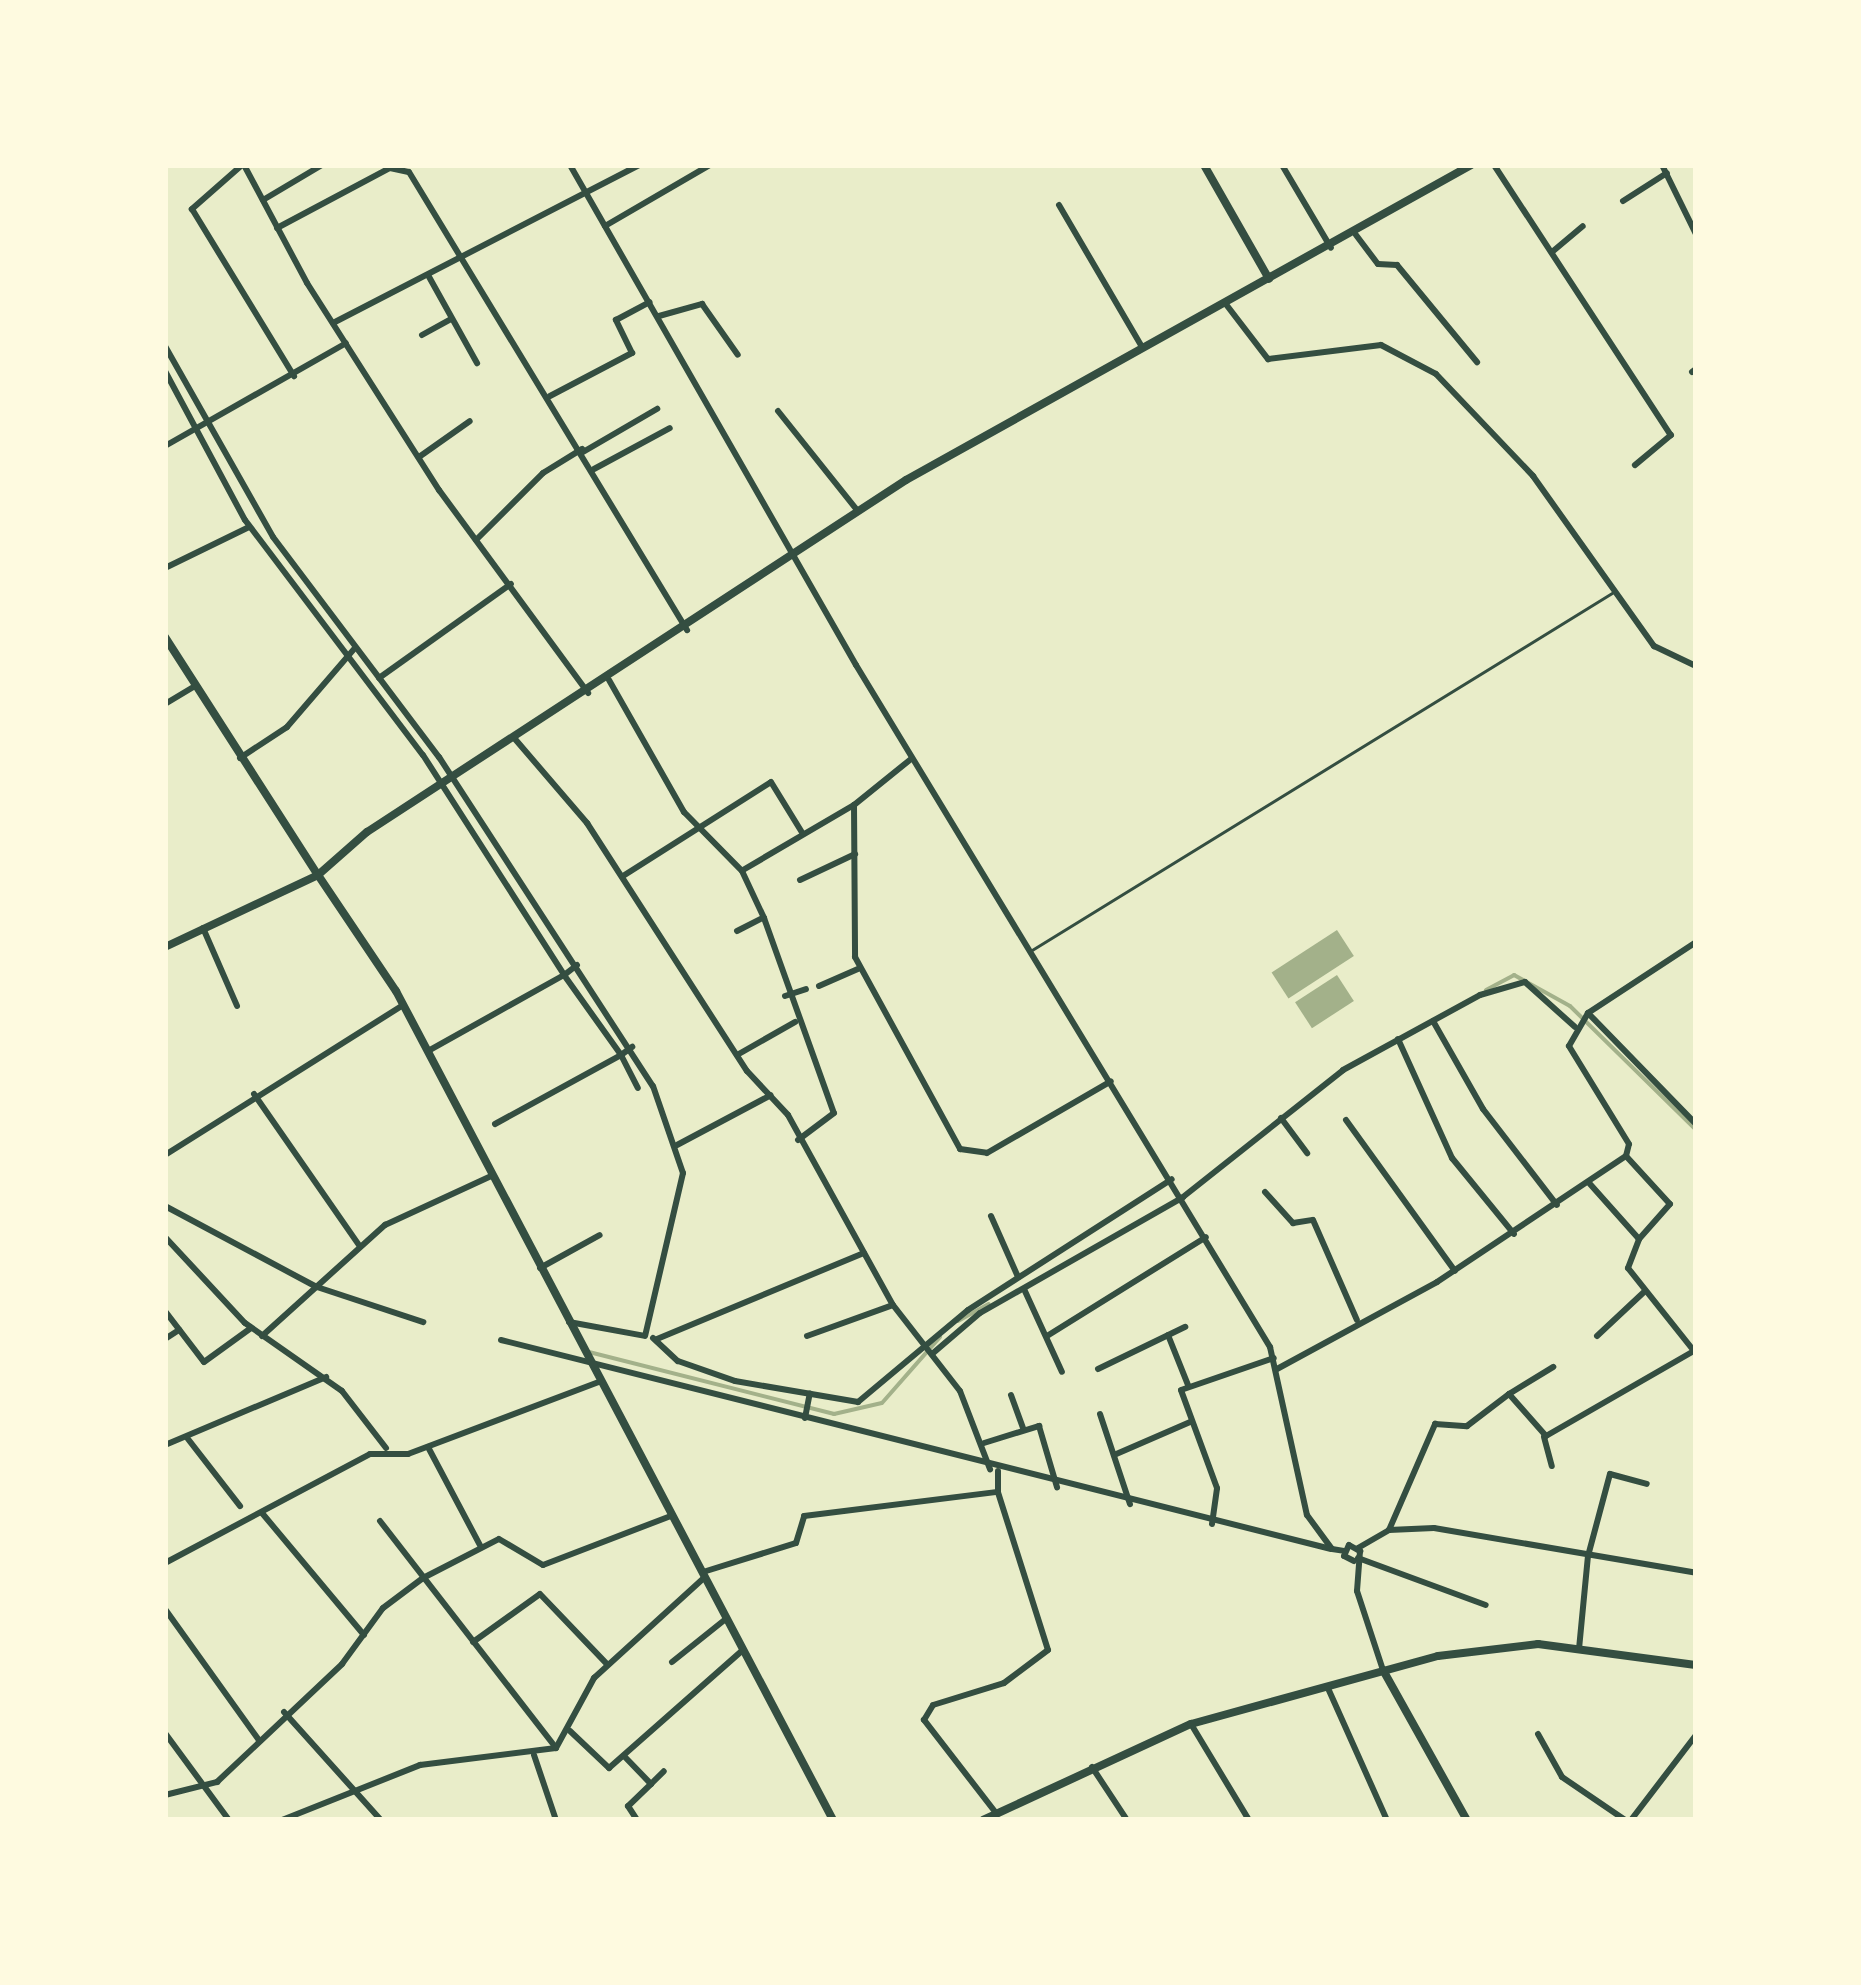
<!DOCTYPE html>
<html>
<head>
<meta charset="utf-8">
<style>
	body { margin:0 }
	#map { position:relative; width:1861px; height:1985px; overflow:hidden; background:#e9edc9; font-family:"IBM Plex Sans",sans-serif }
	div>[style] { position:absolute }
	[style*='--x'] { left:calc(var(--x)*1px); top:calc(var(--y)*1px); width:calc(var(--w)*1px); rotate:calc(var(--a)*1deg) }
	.water>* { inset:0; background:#a3b18a; transform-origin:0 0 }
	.stream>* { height:4px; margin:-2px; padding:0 2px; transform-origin:2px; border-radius:2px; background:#a3b18a }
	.service>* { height:2.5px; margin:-1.25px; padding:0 1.25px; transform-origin:1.25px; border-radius:1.25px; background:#344e41 }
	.minor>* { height:6px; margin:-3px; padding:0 3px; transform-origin:3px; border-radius:3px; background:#344e41 }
	.tertiary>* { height:8px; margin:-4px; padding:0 4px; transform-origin:4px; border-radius:4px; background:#344e41 }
	.secondary>* { height:8px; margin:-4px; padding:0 4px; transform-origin:4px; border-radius:4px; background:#344e41 }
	span { translate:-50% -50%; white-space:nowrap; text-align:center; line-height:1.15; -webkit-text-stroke:10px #fefae0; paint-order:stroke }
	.frame { position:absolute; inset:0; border:168px solid #fefae0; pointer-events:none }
</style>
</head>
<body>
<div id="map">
	<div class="water">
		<i style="left:1337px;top:930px;width:31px;height:78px;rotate:57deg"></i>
		<i style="left:1337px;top:975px;width:31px;height:50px;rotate:57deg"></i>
	</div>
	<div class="stream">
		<i style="--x:1486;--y:990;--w:32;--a:-28"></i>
		<i style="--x:1514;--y:975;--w:64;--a:29"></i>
		<i style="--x:1570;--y:1006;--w:177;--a:44.5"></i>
		<i style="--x:958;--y:1321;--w:35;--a:-29"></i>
		<i style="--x:589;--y:1352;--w:253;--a:14.2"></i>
		<i style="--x:834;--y:1414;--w:49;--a:-12.9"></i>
		<i style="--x:882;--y:1403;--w:88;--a:-48.7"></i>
	</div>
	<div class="service">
		<i style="--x:1032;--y:950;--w:681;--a:-31.61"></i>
	</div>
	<div class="minor">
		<i style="--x:242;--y:165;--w:67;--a:138.7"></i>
		<i style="--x:192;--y:209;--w:196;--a:58.6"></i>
		<i style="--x:244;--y:165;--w:134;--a:61.9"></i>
		<i style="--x:307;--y:283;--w:246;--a:57.5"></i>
		<i style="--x:439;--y:490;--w:252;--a:53.7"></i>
		<i style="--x:570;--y:165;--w:576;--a:60.23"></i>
		<i style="--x:856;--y:665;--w:798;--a:58.74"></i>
		<i style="--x:1270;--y:1347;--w:172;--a:77.6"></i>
		<i style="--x:1307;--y:1515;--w:42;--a:53.7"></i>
		<i style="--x:1332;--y:1549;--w:12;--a:9"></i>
		<i style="--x:1282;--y:165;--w:96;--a:59.4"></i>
		<i style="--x:1494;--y:165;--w:323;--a:56.8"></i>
		<i style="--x:1671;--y:435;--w:47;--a:140.2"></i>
		<i style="--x:1662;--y:165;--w:77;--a:63.8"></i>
		<i style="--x:263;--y:200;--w:69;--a:-30.7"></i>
		<i style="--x:1623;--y:201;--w:52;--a:-32.5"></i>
		<i style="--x:1059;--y:205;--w:164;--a:59.7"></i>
		<i style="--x:605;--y:226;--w:121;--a:-30.2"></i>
		<i style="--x:277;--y:228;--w:128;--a:-28"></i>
		<i style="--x:390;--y:168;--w:19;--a:12"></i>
		<i style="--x:409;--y:172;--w:536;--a:58.74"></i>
		<i style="--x:1356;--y:235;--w:36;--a:53"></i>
		<i style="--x:1378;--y:264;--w:19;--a:3"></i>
		<i style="--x:1397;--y:265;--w:126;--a:50.5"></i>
		<i style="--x:1552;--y:252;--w:40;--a:-40"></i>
		<i style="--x:428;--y:275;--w:101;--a:60.9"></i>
		<i style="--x:1225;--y:303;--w:71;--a:52.5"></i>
		<i style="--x:1268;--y:359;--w:114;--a:-7.1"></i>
		<i style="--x:1381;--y:345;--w:62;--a:27.8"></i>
		<i style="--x:1436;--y:374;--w:141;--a:46.4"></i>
		<i style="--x:1533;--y:476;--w:209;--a:54.6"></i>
		<i style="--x:1654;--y:646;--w:47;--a:25.5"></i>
		<i style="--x:659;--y:316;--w:45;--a:-15.6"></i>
		<i style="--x:702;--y:304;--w:62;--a:54.8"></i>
		<i style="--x:333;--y:323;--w:344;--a:-27.3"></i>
		<i style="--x:422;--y:335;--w:33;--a:-29"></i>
		<i style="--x:165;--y:346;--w:219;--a:60.5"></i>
		<i style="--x:273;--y:537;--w:276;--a:53"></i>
		<i style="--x:439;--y:757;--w:392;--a:57"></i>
		<i style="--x:653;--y:1086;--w:92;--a:71"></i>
		<i style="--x:683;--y:1173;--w:167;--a:103.1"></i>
		<i style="--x:165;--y:371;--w:169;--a:61.8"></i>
		<i style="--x:245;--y:520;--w:295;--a:52.9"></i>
		<i style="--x:423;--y:755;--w:261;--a:57.3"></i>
		<i style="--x:564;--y:975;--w:156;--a:150.8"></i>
		<i style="--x:1692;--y:372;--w:5;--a:-37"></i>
		<i style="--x:550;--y:396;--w:93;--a:-27.7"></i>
		<i style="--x:632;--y:353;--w:37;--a:-116"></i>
		<i style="--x:616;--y:320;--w:38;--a:-28"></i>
		<i style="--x:778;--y:411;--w:127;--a:51.4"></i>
		<i style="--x:165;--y:446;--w:208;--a:-29.6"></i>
		<i style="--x:583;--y:452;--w:86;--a:-30.2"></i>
		<i style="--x:419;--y:457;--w:62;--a:-35.2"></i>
		<i style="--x:594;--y:469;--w:86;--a:-28.3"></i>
		<i style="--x:476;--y:540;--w:95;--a:-45"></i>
		<i style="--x:543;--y:473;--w:46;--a:-31.6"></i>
		<i style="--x:165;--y:568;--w:93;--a:-26"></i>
		<i style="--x:379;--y:678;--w:162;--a:-35.5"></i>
		<i style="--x:609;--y:680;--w:152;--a:60.4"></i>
		<i style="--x:684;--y:812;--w:83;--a:45.5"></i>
		<i style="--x:742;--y:871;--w:52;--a:64.9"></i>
		<i style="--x:764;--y:918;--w:207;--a:70.3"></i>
		<i style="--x:834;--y:1113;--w:45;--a:143.1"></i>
		<i style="--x:165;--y:704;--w:35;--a:-31"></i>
		<i style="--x:515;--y:739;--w:111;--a:49.4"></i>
		<i style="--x:587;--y:823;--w:295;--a:57.2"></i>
		<i style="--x:747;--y:1071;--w:60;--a:47"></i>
		<i style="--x:788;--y:1115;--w:217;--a:61.1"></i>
		<i style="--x:893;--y:1305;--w:109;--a:52.1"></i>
		<i style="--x:960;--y:1391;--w:84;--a:69"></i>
		<i style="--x:240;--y:758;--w:56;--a:-33.4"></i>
		<i style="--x:287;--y:727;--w:103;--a:-49.3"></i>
		<i style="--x:911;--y:759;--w:73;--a:141.1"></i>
		<i style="--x:854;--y:805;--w:152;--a:89.6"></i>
		<i style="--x:855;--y:957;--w:219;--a:61.3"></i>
		<i style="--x:960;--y:1149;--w:27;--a:8"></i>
		<i style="--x:987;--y:1153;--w:143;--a:-30.1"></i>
		<i style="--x:743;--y:870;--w:129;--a:-30.4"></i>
		<i style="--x:623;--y:876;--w:175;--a:-32.4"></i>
		<i style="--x:771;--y:782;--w:61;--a:58.4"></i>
		<i style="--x:800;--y:880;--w:61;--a:-25.3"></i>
		<i style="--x:203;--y:928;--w:85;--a:66.4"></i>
		<i style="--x:737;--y:931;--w:30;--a:-27"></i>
		<i style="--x:577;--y:965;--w:16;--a:142"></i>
		<i style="--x:564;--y:975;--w:98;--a:54.5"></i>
		<i style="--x:621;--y:1055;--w:14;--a:-36"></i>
		<i style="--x:819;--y:986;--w:43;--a:-23.6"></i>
		<i style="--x:785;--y:996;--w:22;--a:-18"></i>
		<i style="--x:1588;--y:1013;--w:129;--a:-33.3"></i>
		<i style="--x:1433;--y:1021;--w:101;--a:60.4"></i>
		<i style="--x:1483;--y:1109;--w:121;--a:52.4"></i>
		<i style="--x:1398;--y:1039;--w:131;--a:65.6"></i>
		<i style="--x:1452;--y:1158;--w:98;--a:50.8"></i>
		<i style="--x:737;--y:1055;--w:67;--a:-29.6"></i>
		<i style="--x:254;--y:1094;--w:184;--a:55.2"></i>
		<i style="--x:1281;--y:1118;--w:44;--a:53.4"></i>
		<i style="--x:1346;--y:1120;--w:186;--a:54.2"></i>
		<i style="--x:495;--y:1124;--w:144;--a:-28.7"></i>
		<i style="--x:621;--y:1055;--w:37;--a:63"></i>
		<i style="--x:677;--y:1145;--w:106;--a:-28"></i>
		<i style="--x:165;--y:1155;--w:281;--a:-32.2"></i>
		<i style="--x:1626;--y:1156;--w:65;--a:47.5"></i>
		<i style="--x:1670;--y:1204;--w:47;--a:131.5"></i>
		<i style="--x:1265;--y:1192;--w:42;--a:47.9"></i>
		<i style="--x:1293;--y:1223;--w:20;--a:-9"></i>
		<i style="--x:1313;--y:1220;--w:109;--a:66.3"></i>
		<i style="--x:165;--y:1206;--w:172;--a:28.1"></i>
		<i style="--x:317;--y:1287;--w:112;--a:18.3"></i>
		<i style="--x:991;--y:1216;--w:67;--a:66.1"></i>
		<i style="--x:165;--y:1237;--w:117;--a:47.1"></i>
		<i style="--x:245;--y:1323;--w:118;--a:35"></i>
		<i style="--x:342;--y:1391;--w:72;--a:52.3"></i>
		<i style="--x:540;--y:1268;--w:68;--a:-28.8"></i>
		<i style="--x:1024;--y:1289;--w:91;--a:65.4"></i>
		<i style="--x:165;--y:1311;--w:64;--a:52.6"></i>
		<i style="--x:204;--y:1362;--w:58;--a:-35.9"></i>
		<i style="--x:569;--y:1322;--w:77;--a:10.4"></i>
		<i style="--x:1168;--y:1335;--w:54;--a:68.2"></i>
		<i style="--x:262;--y:1336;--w:166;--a:-42.1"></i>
		<i style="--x:385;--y:1225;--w:117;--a:-24.8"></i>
		<i style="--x:807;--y:1336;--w:91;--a:-19.8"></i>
		<i style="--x:1047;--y:1336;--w:187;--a:-31.9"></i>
		<i style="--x:1597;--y:1336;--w:64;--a:-43.1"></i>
		<i style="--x:653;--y:1338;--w:34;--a:43"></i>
		<i style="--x:678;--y:1361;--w:60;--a:19.3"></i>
		<i style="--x:735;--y:1381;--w:125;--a:9.7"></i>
		<i style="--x:858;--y:1402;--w:143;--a:-39.9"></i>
		<i style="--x:968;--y:1310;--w:242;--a:-32.7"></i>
		<i style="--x:165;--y:1339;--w:17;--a:-33"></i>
		<i style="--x:657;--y:1339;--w:224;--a:-22.6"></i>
		<i style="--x:501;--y:1340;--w:856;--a:14.13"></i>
		<i style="--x:932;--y:1354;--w:63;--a:-40.5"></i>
		<i style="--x:980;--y:1313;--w:234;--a:-29.7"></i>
		<i style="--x:1183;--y:1197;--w:204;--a:-38.4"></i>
		<i style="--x:1343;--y:1070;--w:156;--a:-28.7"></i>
		<i style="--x:1480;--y:995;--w:47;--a:-16.1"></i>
		<i style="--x:1525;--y:982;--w:67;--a:42"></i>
		<i style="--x:1098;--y:1369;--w:97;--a:-25.8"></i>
		<i style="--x:1277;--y:1369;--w:182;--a:-28.5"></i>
		<i style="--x:1437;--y:1282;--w:227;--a:-33.7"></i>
		<i style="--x:1626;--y:1156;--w:12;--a:-76"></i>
		<i style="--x:1629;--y:1144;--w:115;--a:-121.5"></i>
		<i style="--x:1569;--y:1046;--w:38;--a:-60"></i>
		<i style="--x:1588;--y:1013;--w:155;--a:45.8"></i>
		<i style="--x:1509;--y:1394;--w:52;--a:-31.5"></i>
		<i style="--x:1011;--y:1395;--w:37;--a:70"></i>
		<i style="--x:1100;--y:1414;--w:95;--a:71.6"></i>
		<i style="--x:805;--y:1418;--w:25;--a:-79"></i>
		<i style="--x:1544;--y:1437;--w:30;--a:75"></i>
		<i style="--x:188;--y:1439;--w:85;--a:52.2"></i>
		<i style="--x:984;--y:1443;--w:58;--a:-17.2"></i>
		<i style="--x:1039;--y:1426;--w:64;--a:73.6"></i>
		<i style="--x:165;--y:1445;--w:175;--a:-22.9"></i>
		<i style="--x:428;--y:1447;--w:113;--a:62.1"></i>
		<i style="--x:1114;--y:1455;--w:83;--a:-23.5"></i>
		<i style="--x:262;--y:1513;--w:159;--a:50.1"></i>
		<i style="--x:380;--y:1521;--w:287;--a:52.2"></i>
		<i style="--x:1212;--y:1524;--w:36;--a:-82"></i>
		<i style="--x:1217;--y:1488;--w:104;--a:-110.2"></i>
		<i style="--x:1181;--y:1390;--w:98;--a:-19"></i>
		<i style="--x:1389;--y:1530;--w:116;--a:-66.5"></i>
		<i style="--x:1435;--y:1424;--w:32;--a:4"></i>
		<i style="--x:1467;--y:1426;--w:53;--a:-37.3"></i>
		<i style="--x:1509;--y:1394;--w:56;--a:48.6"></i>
		<i style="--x:1546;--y:1436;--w:171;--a:-29.9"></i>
		<i style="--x:1694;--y:1351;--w:106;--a:-128.5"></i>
		<i style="--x:1628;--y:1268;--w:31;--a:-69"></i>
		<i style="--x:1639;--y:1239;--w:74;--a:-131.7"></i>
		<i style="--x:1358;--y:1548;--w:36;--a:-30"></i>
		<i style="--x:1389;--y:1530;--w:45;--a:-2.5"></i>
		<i style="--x:1434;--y:1528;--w:266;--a:9.7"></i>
		<i style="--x:1358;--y:1558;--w:136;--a:20.2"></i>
		<i style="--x:1354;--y:1561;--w:11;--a:-153"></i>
		<i style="--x:1344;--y:1556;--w:12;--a:-66"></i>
		<i style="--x:1349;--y:1545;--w:13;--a:29"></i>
		<i style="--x:1360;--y:1551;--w:40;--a:94.3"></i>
		<i style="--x:1357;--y:1591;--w:83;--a:71.8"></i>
		<i style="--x:165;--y:1563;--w:232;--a:-28"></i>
		<i style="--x:370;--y:1454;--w:38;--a:0"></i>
		<i style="--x:408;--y:1454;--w:206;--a:-20.7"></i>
		<i style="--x:703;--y:1572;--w:97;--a:-17.3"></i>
		<i style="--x:796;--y:1543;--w:28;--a:-73"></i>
		<i style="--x:804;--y:1516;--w:195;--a:-7.1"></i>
		<i style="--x:998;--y:1492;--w:21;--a:-90"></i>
		<i style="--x:165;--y:1609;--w:160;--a:54.4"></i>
		<i style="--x:473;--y:1642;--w:82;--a:-35.6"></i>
		<i style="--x:540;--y:1594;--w:97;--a:46.3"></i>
		<i style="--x:1579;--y:1649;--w:93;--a:-84.5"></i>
		<i style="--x:1588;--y:1556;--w:85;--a:-75"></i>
		<i style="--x:1610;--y:1474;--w:38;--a:15"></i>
		<i style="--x:672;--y:1662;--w:70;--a:-38.7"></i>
		<i style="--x:1327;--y:1686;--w:147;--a:65.9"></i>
		<i style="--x:284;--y:1712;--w:145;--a:48.1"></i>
		<i style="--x:1191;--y:1724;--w:112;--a:58.9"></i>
		<i style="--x:570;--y:1731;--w:54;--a:43.5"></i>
		<i style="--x:609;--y:1768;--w:179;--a:-41.4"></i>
		<i style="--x:165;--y:1733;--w:108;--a:53.7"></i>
		<i style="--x:1538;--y:1734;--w:49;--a:60.8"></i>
		<i style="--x:1562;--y:1777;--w:76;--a:34.3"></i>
		<i style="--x:534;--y:1755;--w:69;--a:71.3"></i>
		<i style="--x:624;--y:1756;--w:39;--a:46"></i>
		<i style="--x:651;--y:1784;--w:32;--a:136"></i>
		<i style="--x:628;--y:1806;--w:17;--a:57"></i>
		<i style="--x:1092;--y:1767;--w:64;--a:56.6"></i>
		<i style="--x:651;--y:1784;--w:18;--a:-45"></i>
		<i style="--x:165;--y:1795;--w:54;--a:-14"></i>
		<i style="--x:217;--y:1782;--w:172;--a:-43.3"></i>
		<i style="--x:342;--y:1664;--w:69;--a:-53.8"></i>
		<i style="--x:383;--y:1608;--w:50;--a:-36.9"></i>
		<i style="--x:423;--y:1578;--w:85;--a:-27.2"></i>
		<i style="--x:499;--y:1539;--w:51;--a:30.6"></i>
		<i style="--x:543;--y:1565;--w:139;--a:-21"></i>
		<i style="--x:996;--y:1813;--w:118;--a:-127.7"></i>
		<i style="--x:924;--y:1720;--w:17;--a:-59"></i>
		<i style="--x:933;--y:1705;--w:74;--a:-17.2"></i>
		<i style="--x:1004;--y:1683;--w:55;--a:-36.9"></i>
		<i style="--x:1048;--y:1650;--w:166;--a:-107.6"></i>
		<i style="--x:282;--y:1820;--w:149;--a:-21.7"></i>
		<i style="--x:420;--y:1765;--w:137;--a:-7.1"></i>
		<i style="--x:556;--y:1748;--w:80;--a:-61.5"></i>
		<i style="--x:594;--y:1678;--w:150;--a:-42.3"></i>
		<i style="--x:1631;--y:1820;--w:107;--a:-52.6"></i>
	</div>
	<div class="tertiary">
		<i style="--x:1204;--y:165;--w:131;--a:60.3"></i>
		<i style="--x:165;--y:637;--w:283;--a:57.3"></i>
		<i style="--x:318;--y:875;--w:65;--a:-41.3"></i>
		<i style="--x:367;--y:832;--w:644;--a:-33.15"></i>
		<i style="--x:906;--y:480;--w:647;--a:-29.14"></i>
		<i style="--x:1383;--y:1670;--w:172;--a:60.8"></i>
		<i style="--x:983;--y:1820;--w:229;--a:-24.8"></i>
		<i style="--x:1191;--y:1724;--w:256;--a:-15.4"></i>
		<i style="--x:1438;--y:1656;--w:101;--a:-6.8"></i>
		<i style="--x:1538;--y:1644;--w:159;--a:7.6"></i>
	</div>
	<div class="secondary">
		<i style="--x:318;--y:875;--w:140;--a:56.1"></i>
		<i style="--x:396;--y:991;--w:937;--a:62.2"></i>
		<i style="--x:165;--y:947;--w:169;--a:-25.2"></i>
	</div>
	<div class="frame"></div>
</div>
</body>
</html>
